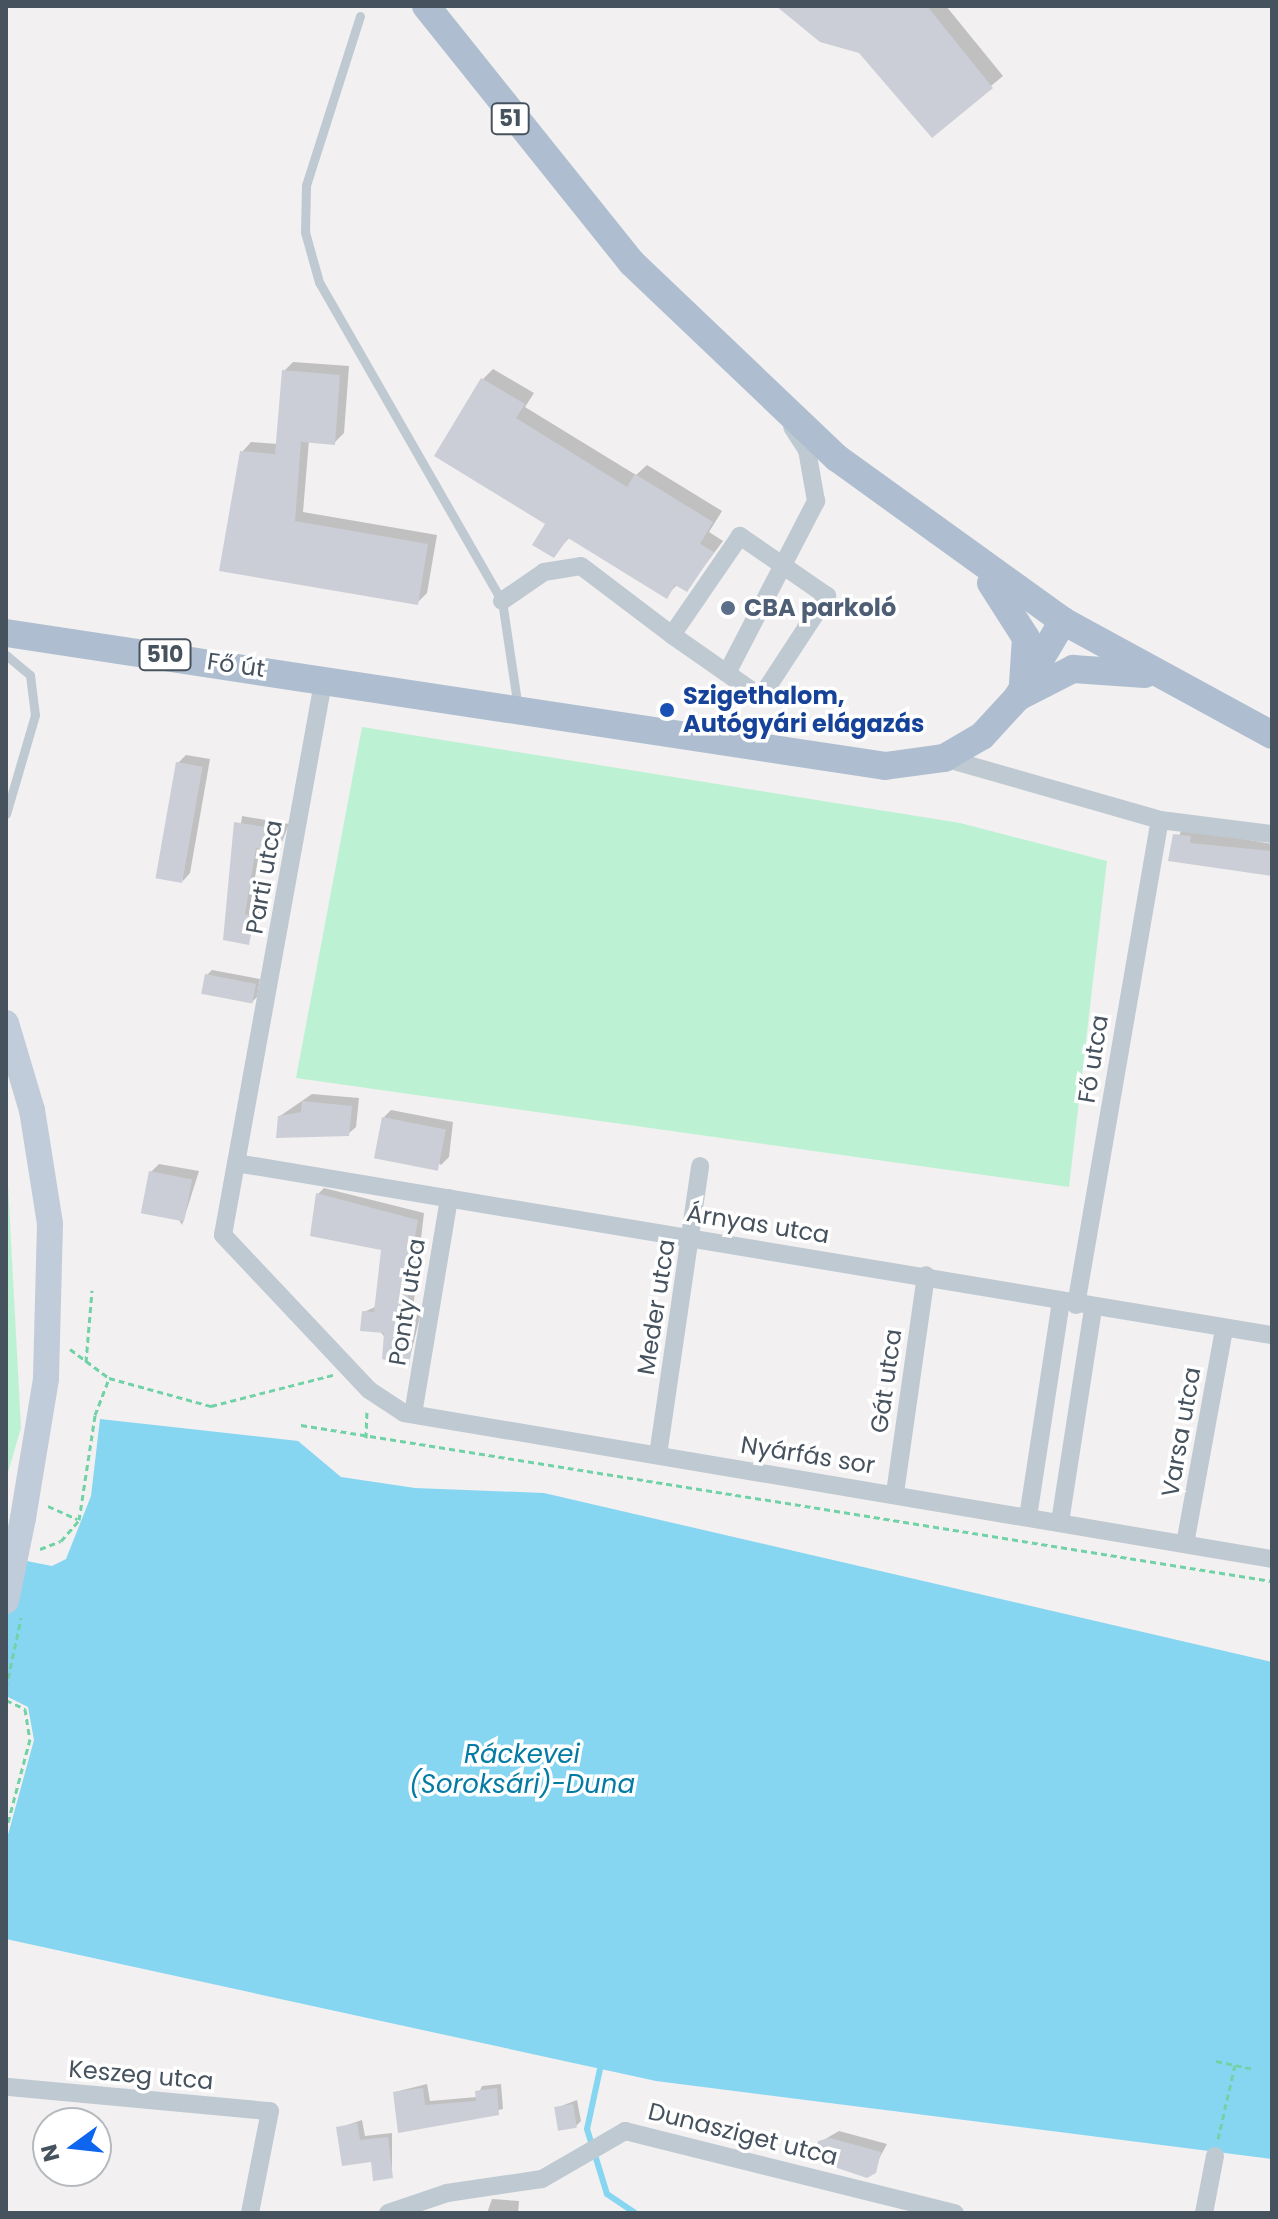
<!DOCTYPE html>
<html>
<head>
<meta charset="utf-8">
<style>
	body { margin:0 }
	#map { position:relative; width:1278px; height:2219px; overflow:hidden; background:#f2f0f0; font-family:Poppins,sans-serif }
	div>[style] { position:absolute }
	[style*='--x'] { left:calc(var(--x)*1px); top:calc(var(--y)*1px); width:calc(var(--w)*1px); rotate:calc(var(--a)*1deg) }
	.green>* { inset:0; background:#bcf2d3 }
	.water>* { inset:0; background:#86d6f2 }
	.shadow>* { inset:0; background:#0003 }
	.stream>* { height:6px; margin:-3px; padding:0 3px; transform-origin:3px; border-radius:3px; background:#86d6f2 }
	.building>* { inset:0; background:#cbced6; transform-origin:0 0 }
	.path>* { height:3px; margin-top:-1.5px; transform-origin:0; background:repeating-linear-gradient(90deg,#71d2a7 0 6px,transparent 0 10px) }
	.lane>* { height:9px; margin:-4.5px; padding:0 4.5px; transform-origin:4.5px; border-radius:4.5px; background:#bfc9d2 }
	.street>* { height:18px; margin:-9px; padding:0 9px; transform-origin:9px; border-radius:9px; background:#bfc9d2 }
	.secondary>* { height:26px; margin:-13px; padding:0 13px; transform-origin:13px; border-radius:13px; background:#c1ccda }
	.primary>* { height:28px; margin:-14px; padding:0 14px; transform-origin:14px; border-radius:14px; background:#aebed0 }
	.path-bridge>* { height:3px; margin-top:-1.5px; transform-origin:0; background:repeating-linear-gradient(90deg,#71d2a7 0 6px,transparent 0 10px) }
	.secondary-bridge>* { height:26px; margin:-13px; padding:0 13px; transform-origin:13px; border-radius:13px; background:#c1ccda }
	.dots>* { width:22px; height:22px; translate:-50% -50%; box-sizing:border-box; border:4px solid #fff; border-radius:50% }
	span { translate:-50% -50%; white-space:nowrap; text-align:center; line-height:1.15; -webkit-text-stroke:7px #fff; paint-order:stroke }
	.shield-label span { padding:2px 6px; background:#fff; border:2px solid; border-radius:6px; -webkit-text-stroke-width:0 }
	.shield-label { font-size:22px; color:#46525e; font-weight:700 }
	.service-label { font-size:24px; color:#4e5e75; font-weight:700 }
	.left { translate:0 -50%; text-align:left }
	.street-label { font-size:24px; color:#46525e }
	.transit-label { font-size:24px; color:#164399; font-weight:700 }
	.water-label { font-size:26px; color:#047ba4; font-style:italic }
	.frame { position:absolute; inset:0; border:8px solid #46525e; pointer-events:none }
	.north { position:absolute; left:32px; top:2107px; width:80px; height:80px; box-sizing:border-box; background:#fff; border:2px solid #b5babf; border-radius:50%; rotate:255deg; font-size:22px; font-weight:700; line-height:32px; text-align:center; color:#46525e }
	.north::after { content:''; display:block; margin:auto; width:28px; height:36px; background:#0e66ee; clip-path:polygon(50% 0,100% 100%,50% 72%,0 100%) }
</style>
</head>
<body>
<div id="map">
	<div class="green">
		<i style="clip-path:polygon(362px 727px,960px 823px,1107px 861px,1069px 1187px,296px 1078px)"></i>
		<i style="clip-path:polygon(6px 1147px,21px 1428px,6px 1479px)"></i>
	</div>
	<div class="water">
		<i style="clip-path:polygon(100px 1419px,298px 1441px,341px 1477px,415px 1488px,544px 1493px,1272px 1662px,1272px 2159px,656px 2081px,6px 1939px,6px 1842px,34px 1740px,28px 1707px,6px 1696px,6px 1557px,52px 1566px,66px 1559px,91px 1496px)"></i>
	</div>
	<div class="shadow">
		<i style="clip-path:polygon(781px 6px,946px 6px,1003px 76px,932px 135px,860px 52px)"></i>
		<i style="clip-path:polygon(293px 362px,349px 366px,344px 433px,334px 443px,309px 440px,303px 512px,437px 535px,427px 593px,417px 603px,221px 569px,242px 452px,251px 442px,278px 444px,284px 371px)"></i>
		<i style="clip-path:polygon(493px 369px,534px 393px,525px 407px,636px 475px,647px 465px,722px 511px,709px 532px,723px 541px,687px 589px,678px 584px,666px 596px,570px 537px,553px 556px,548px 523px,483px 379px)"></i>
		<i style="clip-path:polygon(186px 755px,210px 759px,190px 873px,183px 881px,178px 763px)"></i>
		<i style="clip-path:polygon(242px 816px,289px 824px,279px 850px,260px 847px,250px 908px,260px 910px,248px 943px,225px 939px)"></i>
		<i style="clip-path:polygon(1182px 828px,1272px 844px,1272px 873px,1171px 859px)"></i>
		<i style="clip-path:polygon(212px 970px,260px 979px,257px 997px,252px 1002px,207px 975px)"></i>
		<i style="clip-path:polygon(312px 1094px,359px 1098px,356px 1127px,348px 1134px,280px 1116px)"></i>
		<i style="clip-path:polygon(391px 1110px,453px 1122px,449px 1157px,441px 1165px,384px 1117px)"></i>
		<i style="clip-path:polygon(159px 1164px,199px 1171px,182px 1225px,151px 1172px)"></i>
		<i style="clip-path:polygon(324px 1188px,424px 1213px,413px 1309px,422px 1309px,408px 1365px,364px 1312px,377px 1306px,383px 1249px,318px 1194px)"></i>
		<i style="clip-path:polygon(427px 2084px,430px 2101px,477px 2097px,482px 2086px,501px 2084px,503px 2109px,400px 2130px,395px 2092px)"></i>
		<i style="clip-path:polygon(577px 2100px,581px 2121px,576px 2126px,556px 2108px)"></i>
		<i style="clip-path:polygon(362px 2120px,365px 2136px,392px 2133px,392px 2176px,338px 2128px)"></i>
		<i style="clip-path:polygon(839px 2131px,887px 2144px,874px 2168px,820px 2142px)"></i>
		<i style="clip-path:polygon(492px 2199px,519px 2201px,518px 2213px,487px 2213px)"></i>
	</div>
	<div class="stream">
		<i style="--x:600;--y:2069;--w:61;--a:102.2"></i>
		<i style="--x:587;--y:2129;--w:68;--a:72.9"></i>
		<i style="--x:607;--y:2194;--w:34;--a:34"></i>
	</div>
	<div class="building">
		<i style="clip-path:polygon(776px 6px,927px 6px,993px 88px,932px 138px,859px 53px,820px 42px)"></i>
		<i style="clip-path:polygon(282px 370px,340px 375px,335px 445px,301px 442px,295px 521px,428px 544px,418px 605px,219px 571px,240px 451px,275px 454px)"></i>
		<i style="clip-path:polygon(481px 378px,525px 404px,516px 418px,627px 487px,635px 474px,713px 522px,700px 544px,714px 552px,687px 592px,675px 585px,667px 599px,568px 538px,554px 558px,532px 545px,545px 524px,434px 456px)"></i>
		<i style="left:176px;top:762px;width:27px;height:118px;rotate:10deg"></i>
		<i style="clip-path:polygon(234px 822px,284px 830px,280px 852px,256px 848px,245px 914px,254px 916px,249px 945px,223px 940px)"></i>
		<i style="clip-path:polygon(1173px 834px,1191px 836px,1190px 843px,1272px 851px,1272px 876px,1168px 861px)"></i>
		<i style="left:205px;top:974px;width:52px;height:20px;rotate:11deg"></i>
		<i style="clip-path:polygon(302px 1101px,352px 1106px,349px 1136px,276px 1138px,278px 1116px,301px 1112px)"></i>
		<i style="left:382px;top:1117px;width:65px;height:42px;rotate:11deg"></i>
		<i style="left:149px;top:1171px;width:44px;height:43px;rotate:11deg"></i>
		<i style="clip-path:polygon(316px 1193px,418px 1220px,409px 1269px,407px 1315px,416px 1315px,409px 1367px,382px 1359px,384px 1333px,360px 1331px,362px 1311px,374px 1312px,381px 1250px,310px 1236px)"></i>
		<i style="clip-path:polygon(423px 2088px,425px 2105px,476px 2101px,475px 2091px,497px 2088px,499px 2115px,398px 2133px,393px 2092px)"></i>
		<i style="left:573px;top:2104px;width:24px;height:19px;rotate:81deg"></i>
		<i style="clip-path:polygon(357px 2123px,360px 2140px,388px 2137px,393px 2178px,373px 2181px,371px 2162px,342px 2166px,336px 2127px)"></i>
		<i style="clip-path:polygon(830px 2138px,881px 2152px,876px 2173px,867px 2178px,814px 2160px,818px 2141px)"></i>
	</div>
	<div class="path">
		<i style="--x:70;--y:1349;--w:49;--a:36.6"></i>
		<i style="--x:109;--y:1378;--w:106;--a:15.4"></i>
		<i style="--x:211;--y:1406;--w:126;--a:-14.3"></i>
		<i style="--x:86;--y:1362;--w:72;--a:-85.2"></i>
		<i style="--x:301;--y:1425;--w:983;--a:9.13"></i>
		<i style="--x:366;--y:1438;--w:28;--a:-88"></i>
		<i style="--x:48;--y:1506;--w:32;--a:24"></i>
		<i style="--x:40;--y:1549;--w:22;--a:-21"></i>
		<i style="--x:61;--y:1541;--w:28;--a:-49"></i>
		<i style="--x:79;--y:1520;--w:106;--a:-81.3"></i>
		<i style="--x:95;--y:1415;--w:40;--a:-69"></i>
		<i style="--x:6;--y:1700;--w:21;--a:25"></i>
		<i style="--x:25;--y:1709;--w:30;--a:81"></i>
		<i style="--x:30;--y:1739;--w:94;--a:104.8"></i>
		<i style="--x:1216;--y:2061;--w:38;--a:12"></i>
		<i style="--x:1218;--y:2139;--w:76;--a:-77.1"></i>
	</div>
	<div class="lane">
		<i style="--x:360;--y:16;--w:177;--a:107.7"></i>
		<i style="--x:306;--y:185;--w:47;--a:91.2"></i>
		<i style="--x:305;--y:232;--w:52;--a:74.4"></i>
		<i style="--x:319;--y:282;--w:368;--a:60.2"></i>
		<i style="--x:502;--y:601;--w:108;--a:81.5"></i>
		<i style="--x:6;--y:655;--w:31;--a:40"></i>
		<i style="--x:30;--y:675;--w:40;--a:82.9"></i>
		<i style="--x:35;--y:715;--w:103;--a:106.3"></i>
	</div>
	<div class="street">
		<i style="--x:502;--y:601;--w:51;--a:-34.6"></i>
		<i style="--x:544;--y:572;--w:37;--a:-9"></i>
		<i style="--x:581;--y:566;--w:114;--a:37.2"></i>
		<i style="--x:672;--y:635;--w:108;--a:34.9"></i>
		<i style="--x:761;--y:697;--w:121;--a:-56.8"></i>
		<i style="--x:827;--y:596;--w:106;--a:-145.4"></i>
		<i style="--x:740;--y:536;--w:120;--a:124.5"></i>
		<i style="--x:727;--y:673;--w:194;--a:-62.6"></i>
		<i style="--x:816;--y:501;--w:52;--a:-100"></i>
		<i style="--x:807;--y:450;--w:27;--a:-123"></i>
		<i style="--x:324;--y:677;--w:567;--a:100.26"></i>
		<i style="--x:223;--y:1235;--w:213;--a:46.7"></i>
		<i style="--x:369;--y:1390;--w:42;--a:33.3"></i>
		<i style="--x:404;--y:1413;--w:880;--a:9.55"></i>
		<i style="--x:944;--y:758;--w:225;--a:16"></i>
		<i style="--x:1160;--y:820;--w:113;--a:7.1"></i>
		<i style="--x:236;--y:1163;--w:1050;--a:9.43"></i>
		<i style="--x:1076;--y:1305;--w:492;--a:-80.2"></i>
		<i style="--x:413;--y:1414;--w:219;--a:-80.5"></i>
		<i style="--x:658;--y:1455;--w:292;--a:-81.7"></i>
		<i style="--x:895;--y:1493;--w:220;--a:-81.9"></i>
		<i style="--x:1028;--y:1517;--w:218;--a:-81.3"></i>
		<i style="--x:1060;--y:1522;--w:217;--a:-81.2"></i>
		<i style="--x:1185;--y:1544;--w:219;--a:-79.7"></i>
		<i style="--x:9;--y:2087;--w:262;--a:5.3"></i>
		<i style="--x:270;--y:2111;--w:104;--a:101.1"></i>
		<i style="--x:388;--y:2213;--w:62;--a:-18.7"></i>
		<i style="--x:447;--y:2193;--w:96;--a:-8.4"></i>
		<i style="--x:542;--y:2179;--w:96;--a:-30"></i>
		<i style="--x:625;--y:2131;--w:340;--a:14"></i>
		<i style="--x:1204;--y:2213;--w:58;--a:-79.1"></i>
	</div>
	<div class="secondary">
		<i style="--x:6;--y:1023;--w:91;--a:73.4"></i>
		<i style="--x:32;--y:1110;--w:115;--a:81"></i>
		<i style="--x:50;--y:1224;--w:155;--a:91.5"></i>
		<i style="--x:46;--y:1379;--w:141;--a:99.4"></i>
	</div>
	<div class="primary">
		<i style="--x:426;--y:6;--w:329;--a:51.3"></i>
		<i style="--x:632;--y:263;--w:283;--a:43.6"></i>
		<i style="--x:837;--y:458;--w:279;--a:35.8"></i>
		<i style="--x:1063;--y:621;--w:238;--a:28.6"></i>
		<i style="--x:991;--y:583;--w:65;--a:57.5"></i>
		<i style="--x:1026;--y:638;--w:45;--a:93.8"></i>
		<i style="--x:6;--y:633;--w:889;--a:8.6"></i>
		<i style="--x:885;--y:766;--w:60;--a:-7.7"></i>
		<i style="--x:944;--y:758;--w:44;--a:-30.1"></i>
		<i style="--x:982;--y:736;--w:52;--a:-47.4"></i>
		<i style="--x:1017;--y:698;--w:90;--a:-59.1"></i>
		<i style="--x:1018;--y:697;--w:62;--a:-27"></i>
		<i style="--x:1073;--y:669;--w:72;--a:4"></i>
	</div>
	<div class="path-bridge">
		<i style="--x:6;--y:1688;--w:72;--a:-77.9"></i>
	</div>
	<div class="secondary-bridge">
		<i style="--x:6;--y:1601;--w:85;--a:-78.4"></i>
	</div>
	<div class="dots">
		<i style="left:728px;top:608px;background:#5c6f8a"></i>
		<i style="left:667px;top:710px;background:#1a4fb4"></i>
	</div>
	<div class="shield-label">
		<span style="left:510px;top:119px">51</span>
		<span style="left:165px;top:655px">510</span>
	</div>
	<div class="service-label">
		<span class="left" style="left:744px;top:608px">CBA parkoló</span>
	</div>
	<div class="street-label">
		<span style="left:236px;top:665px;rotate:8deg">Fő út</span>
		<span style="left:264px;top:877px;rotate:-80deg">Parti utca</span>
		<span style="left:1093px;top:1059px;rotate:-81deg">Fő utca</span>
		<span style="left:758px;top:1224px;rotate:9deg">Árnyas utca</span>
		<span style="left:407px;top:1302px;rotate:-81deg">Ponty utca</span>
		<span style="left:656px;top:1307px;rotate:-81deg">Meder utca</span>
		<span style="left:886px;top:1381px;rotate:-82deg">Gát utca</span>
		<span style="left:1181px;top:1432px;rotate:-80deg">Varsa utca</span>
		<span style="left:808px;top:1455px;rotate:9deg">Nyárfás sor</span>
		<span style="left:141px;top:2075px;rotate:5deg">Keszeg utca</span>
		<span style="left:743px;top:2134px;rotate:14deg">Dunasziget utca</span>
	</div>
	<div class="transit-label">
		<span class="left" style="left:683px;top:710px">Szigethalom,<br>Autógyári elágazás</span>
	</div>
	<div class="water-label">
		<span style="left:522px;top:1770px">Ráckevei<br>(Soroksári)-Duna</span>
	</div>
	<div class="frame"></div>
	<div class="north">N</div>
</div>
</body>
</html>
